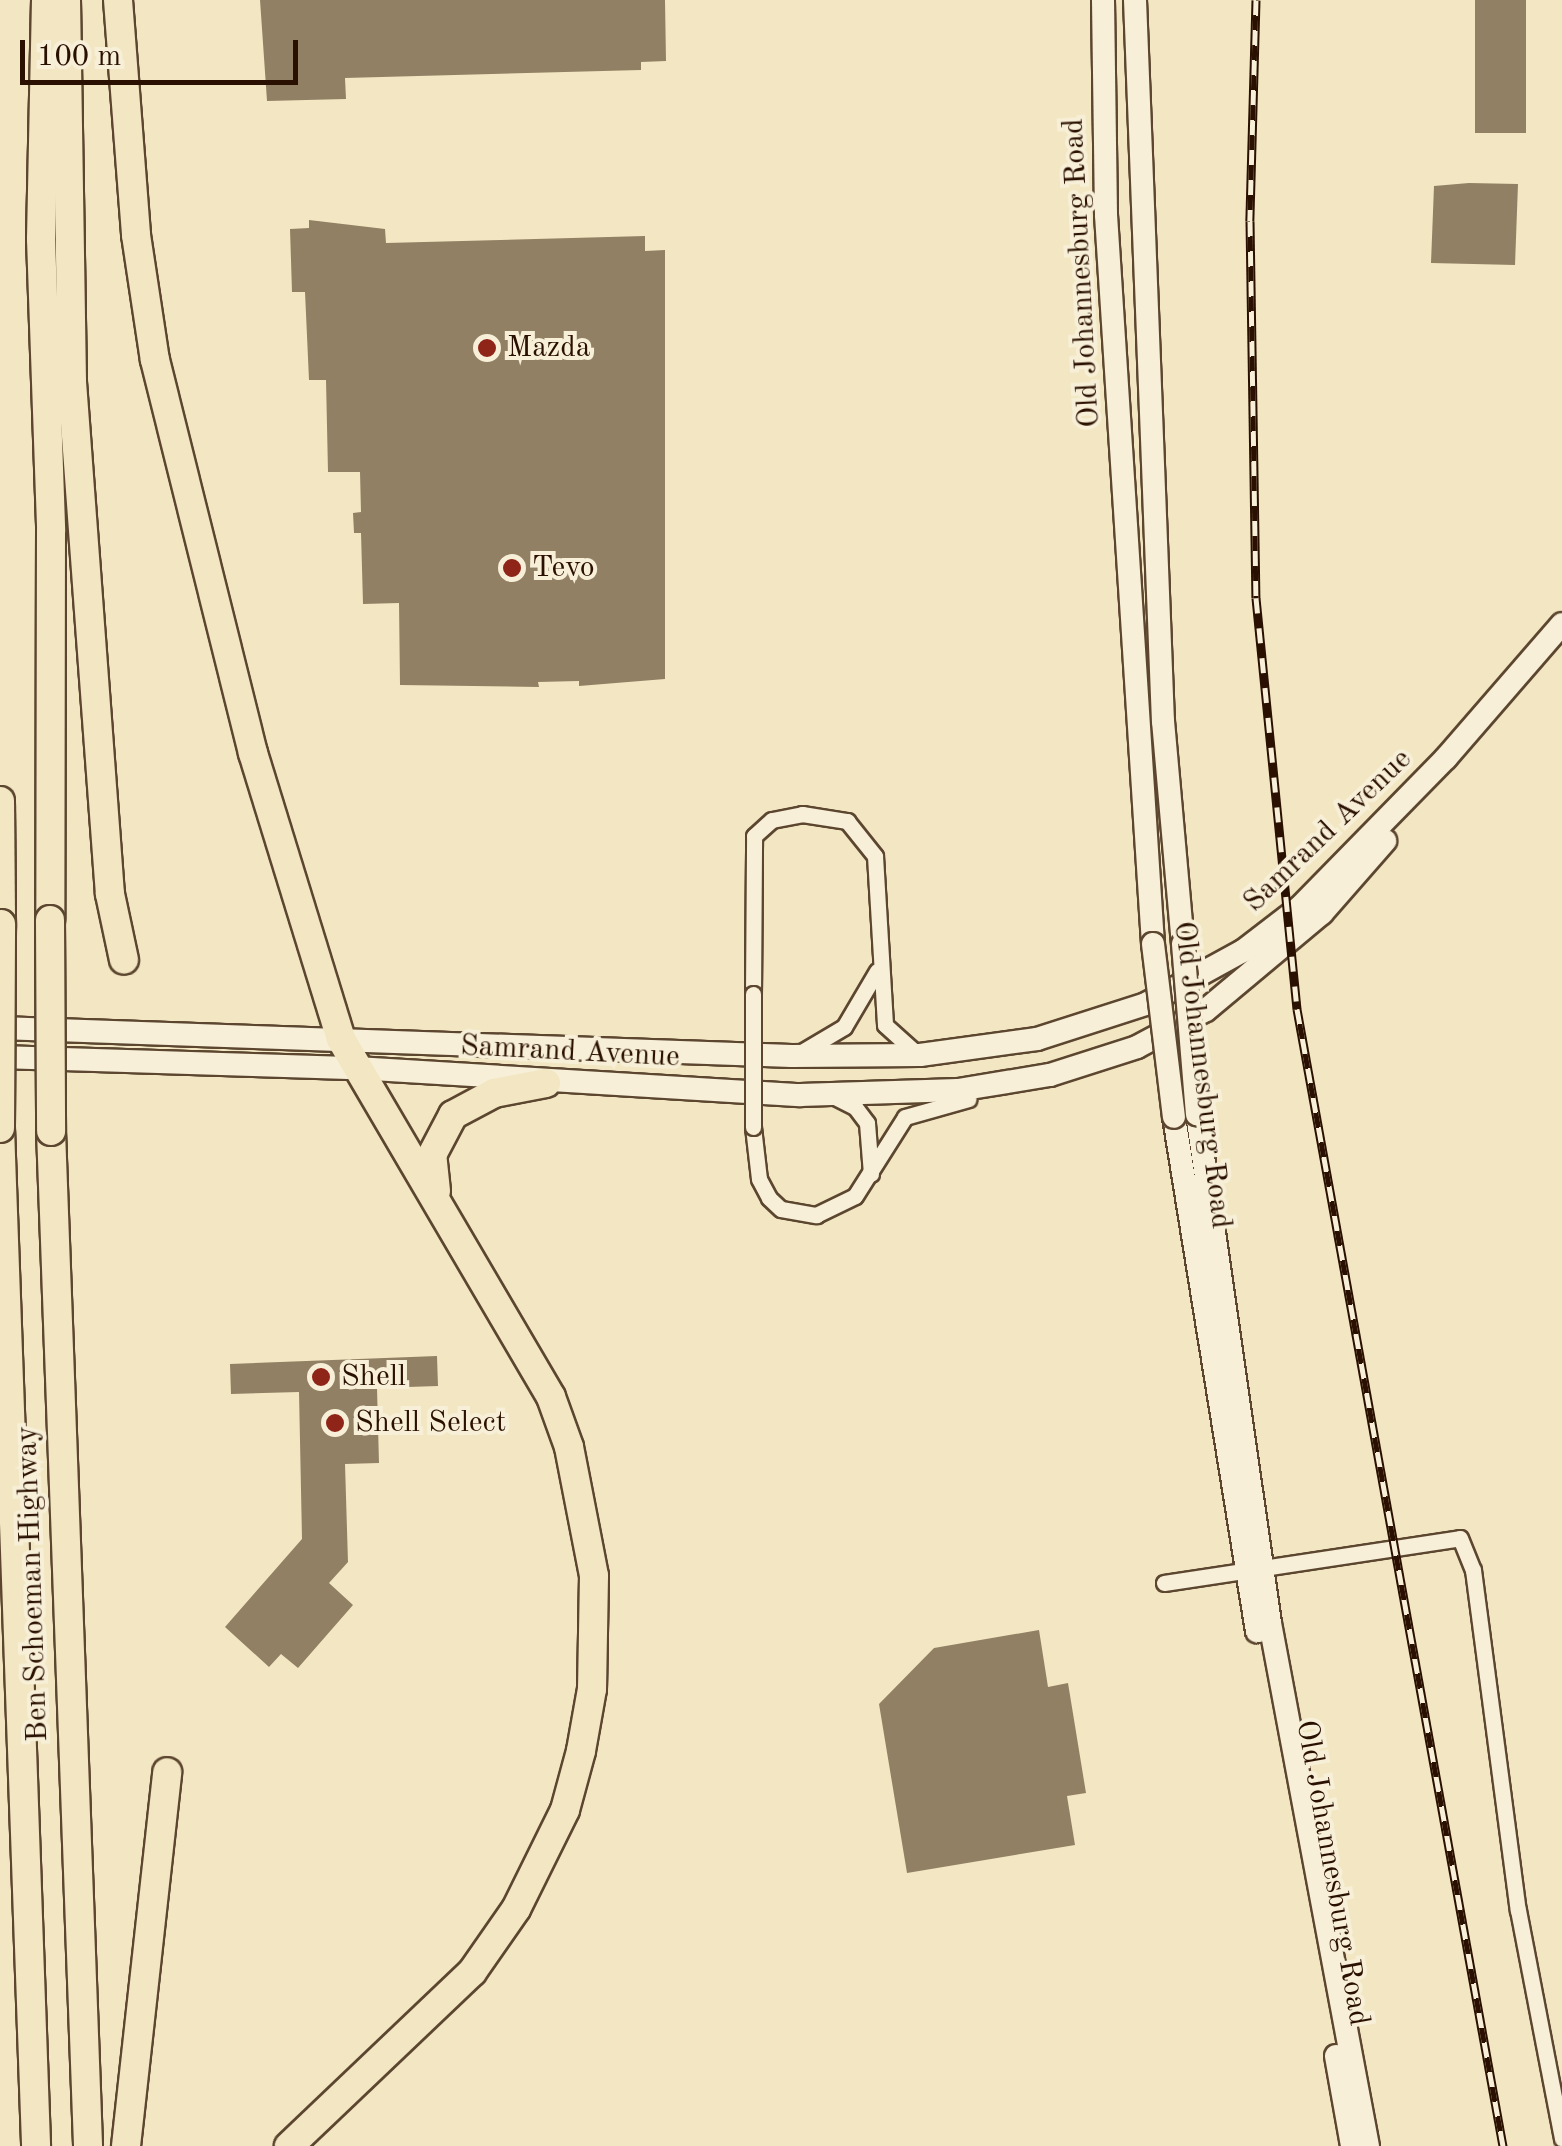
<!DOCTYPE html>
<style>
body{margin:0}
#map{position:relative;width:1562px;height:2146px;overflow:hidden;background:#f2e7c2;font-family:"Old Standard TT",serif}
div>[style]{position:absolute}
.building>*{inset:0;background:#928065;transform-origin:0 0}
.roads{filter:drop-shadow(2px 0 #5c4630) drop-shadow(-2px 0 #5c4630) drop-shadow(0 2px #5c4630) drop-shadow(0 -2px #5c4630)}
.minor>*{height:15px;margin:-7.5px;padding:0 7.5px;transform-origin:7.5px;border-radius:7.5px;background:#f7efd7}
.secondary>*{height:22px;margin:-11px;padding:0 11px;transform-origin:11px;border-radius:11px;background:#f7efd7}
.motorway>*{height:28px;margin:-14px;padding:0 14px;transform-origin:14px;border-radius:14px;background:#f2e7c2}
.rail>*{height:9px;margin-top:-4.5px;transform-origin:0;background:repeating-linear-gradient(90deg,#f7efd7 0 15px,#2a1000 0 30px);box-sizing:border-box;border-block:2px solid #2a1000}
.bridges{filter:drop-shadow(2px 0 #5c4630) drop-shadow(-2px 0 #5c4630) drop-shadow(0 2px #5c4630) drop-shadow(0 -2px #5c4630)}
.minor-bridge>*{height:15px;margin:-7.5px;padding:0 7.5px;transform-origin:7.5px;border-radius:7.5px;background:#f7efd7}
.secondary-bridge>*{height:22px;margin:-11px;padding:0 11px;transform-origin:11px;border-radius:11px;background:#f7efd7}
.motorway-bridge>*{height:28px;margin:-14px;padding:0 14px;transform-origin:14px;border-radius:14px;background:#f2e7c2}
.dots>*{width:28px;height:28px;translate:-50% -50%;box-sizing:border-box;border:5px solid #f7efd7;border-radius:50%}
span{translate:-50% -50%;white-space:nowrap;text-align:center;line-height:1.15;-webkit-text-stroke:8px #f7efd7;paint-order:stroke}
.street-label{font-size:30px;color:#2a1000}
.poi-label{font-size:30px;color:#2a1000}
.left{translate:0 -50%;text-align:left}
.scale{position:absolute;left:20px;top:40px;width:278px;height:45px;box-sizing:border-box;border:5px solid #2a1000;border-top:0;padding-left:12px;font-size:30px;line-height:35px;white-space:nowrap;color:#2a1000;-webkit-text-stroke:8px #f7efd7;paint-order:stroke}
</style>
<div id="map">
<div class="building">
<div style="clip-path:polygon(260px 0,665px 0,666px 61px,641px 62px,641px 70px,345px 78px,346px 99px,267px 101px)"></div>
<div style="left:1475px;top:0;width:51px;height:133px"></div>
<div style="clip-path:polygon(1469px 183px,1518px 184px,1515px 265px,1431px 263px,1434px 186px)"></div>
<div style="clip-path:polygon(309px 220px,385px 229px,386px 243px,645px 236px,645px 251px,665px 250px,665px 679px,579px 686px,579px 681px,538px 682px,539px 687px,400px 685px,399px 603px,363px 604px,361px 533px,354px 533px,353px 513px,361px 512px,360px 472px,328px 472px,326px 380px,309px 380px,305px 292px,292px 292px,290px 229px,309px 228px)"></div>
<div style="clip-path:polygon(437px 1356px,438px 1386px,377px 1388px,379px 1463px,345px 1464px,348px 1562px,329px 1583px,353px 1605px,298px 1668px,281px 1654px,269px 1667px,225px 1627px,302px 1539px,299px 1392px,231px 1394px,230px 1364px)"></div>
<div style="clip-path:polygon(1039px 1630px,1048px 1687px,1068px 1683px,1086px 1793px,1067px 1796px,1075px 1845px,907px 1873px,879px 1704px,934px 1648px)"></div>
</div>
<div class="roads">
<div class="minor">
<div style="left:753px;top:994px;width:158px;rotate:-89.6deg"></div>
<div style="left:754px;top:836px;width:24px;rotate:-42deg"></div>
<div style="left:772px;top:820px;width:31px;rotate:-11deg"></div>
<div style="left:802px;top:814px;width:46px;rotate:8.8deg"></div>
<div style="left:847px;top:821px;width:45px;rotate:51.3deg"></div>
<div style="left:875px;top:856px;width:169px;rotate:86.6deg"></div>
<div style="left:885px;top:1025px;width:42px;rotate:42.1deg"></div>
<div style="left:800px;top:1053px;width:51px;rotate:-30.6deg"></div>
<div style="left:844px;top:1027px;width:65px;rotate:-59.5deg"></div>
<div style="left:833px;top:1096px;width:25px;rotate:27deg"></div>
<div style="left:855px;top:1107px;width:20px;rotate:53deg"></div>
<div style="left:867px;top:1123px;width:51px;rotate:85.5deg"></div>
<div style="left:753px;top:1127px;width:52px;rotate:83.4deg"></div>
<div style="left:759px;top:1179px;width:21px;rotate:62deg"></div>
<div style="left:769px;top:1198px;width:16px;rotate:43deg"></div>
<div style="left:781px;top:1209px;width:36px;rotate:10deg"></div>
<div style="left:816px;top:1215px;width:43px;rotate:-26deg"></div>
<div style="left:855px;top:1196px;width:93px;rotate:-57.7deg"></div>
<div style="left:905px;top:1117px;width:66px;rotate:-15.7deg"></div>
<div style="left:1164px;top:1583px;width:299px;rotate:-8.6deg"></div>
<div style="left:1460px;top:1538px;width:35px;rotate:68deg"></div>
<div style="left:1473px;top:1570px;width:343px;rotate:82.5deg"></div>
<div style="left:1518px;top:1910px;width:233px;rotate:79.1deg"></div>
</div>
<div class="secondary">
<div style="left:1103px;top:0;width:215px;rotate:89.2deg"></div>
<div style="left:1106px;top:215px;width:731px;rotate:86.31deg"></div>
<div style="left:1135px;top:0;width:722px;rotate:87.78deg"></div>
<div style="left:1163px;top:721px;width:224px;rotate:84.9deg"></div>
<div style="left:0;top:1028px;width:792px;rotate:2.02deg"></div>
<div style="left:792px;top:1056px;width:128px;rotate:-0.4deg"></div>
<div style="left:920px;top:1055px;width:118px;rotate:-7.8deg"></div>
<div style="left:1037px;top:1039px;width:114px;rotate:-17.8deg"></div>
<div style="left:1146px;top:1004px;width:111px;rotate:-28.7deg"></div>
<div style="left:1243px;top:951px;width:71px;rotate:-37.5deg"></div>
<div style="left:1299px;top:908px;width:210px;rotate:-45.6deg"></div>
<div style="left:1446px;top:758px;width:177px;rotate:-49.1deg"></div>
<div style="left:0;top:1057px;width:356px;rotate:1.8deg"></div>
<div style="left:356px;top:1068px;width:445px;rotate:3.5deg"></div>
<div style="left:800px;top:1095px;width:158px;rotate:-1.8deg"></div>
<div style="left:958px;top:1090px;width:93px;rotate:-9.3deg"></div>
<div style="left:1050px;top:1075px;width:91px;rotate:-17.8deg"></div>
<div style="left:1137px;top:1047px;width:78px;rotate:-28.2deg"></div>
<div style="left:1206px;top:1010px;width:151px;rotate:-39.9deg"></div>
<div style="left:1322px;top:913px;width:96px;rotate:-48.8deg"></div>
<div style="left:1197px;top:1114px;width:514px;rotate:81.84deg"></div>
<div style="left:1270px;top:1623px;width:532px;rotate:79.39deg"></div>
<div style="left:1174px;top:1117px;width:521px;rotate:80.83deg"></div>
<div style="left:1336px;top:2056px;width:91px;rotate:79.9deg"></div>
</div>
<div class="motorway">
<div style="left:46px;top:0;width:239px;rotate:91.2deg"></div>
<div style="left:41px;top:239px;width:292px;rotate:88deg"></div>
<div style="left:51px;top:531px;width:389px;rotate:90.1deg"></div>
<div style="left:66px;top:0;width:382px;rotate:89.1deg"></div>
<div style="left:72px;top:382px;width:513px;rotate:85.76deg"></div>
<div style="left:110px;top:894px;width:67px;rotate:78deg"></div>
<div style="left:118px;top:0;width:236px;rotate:85.6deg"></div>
<div style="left:136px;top:235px;width:126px;rotate:81.4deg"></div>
<div style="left:155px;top:360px;width:405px;rotate:76deg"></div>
<div style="left:253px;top:753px;width:299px;rotate:72.9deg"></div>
<div style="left:341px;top:1039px;width:415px;rotate:59.6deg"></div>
<div style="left:551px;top:1397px;width:53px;rotate:70.2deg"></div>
<div style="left:569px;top:1447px;width:131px;rotate:79deg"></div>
<div style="left:594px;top:1576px;width:113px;rotate:91deg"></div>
<div style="left:592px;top:1689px;width:63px;rotate:100.1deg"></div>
<div style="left:581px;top:1751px;width:61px;rotate:105.2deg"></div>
<div style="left:565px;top:1810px;width:110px;rotate:116.3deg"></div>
<div style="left:516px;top:1909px;width:77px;rotate:124.9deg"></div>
<div style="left:472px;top:1972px;width:253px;rotate:136.4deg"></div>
<div style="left:0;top:801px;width:123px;rotate:89.5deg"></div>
<div style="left:0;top:1128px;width:1019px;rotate:87.97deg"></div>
<div style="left:51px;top:1131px;width:1016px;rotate:87.91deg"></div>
<div style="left:436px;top:1191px;width:36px;rotate:-96deg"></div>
<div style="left:432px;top:1155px;width:45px;rotate:-62.3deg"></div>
<div style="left:453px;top:1115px;width:47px;rotate:-28.2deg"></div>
<div style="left:494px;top:1093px;width:53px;rotate:-10.9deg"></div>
<div style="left:126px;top:2146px;width:376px;rotate:-83.7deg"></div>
</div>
</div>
<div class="rail">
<div style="left:1256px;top:0;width:221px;rotate:91.6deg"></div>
<div style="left:1250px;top:221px;width:377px;rotate:89.1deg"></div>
<div style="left:1256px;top:598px;width:413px;rotate:84.3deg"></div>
<div style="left:1297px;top:1009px;width:1156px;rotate:79.73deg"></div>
</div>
<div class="bridges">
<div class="minor-bridge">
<div style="left:753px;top:994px;width:133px;rotate:90deg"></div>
</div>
<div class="secondary-bridge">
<div style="left:1153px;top:944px;width:174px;rotate:83.1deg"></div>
<div style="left:1183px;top:944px;width:171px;rotate:85.3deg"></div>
</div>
<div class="motorway-bridge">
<div style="left:50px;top:920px;width:211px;rotate:89.7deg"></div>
<div style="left:0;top:1128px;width:204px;rotate:-89.7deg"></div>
</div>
</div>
<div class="dots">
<div style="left:487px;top:348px;background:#8f2418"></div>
<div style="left:512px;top:568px;background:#8f2418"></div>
<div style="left:321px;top:1377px;background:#8f2418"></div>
<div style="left:335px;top:1423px;background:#8f2418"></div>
</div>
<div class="street-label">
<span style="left:1082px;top:273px;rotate:-93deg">Old Johannesburg Road</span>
<span style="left:1328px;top:831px;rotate:-44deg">Samrand Avenue</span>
<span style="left:570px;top:1052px;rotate:3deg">Samrand Avenue</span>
<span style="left:1202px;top:1075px;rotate:83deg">Old Johannesburg Road</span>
<span style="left:33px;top:1584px;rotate:-92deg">Ben Schoeman Highway</span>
<span style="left:1332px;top:1873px;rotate:80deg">Old Johannesburg Road</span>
</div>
<div class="poi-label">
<span class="left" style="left:507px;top:348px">Mazda</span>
<span class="left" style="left:532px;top:568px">Tevo</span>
<span class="left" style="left:341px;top:1377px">Shell</span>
<span class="left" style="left:355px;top:1423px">Shell Select</span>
</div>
<div class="scale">100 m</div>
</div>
